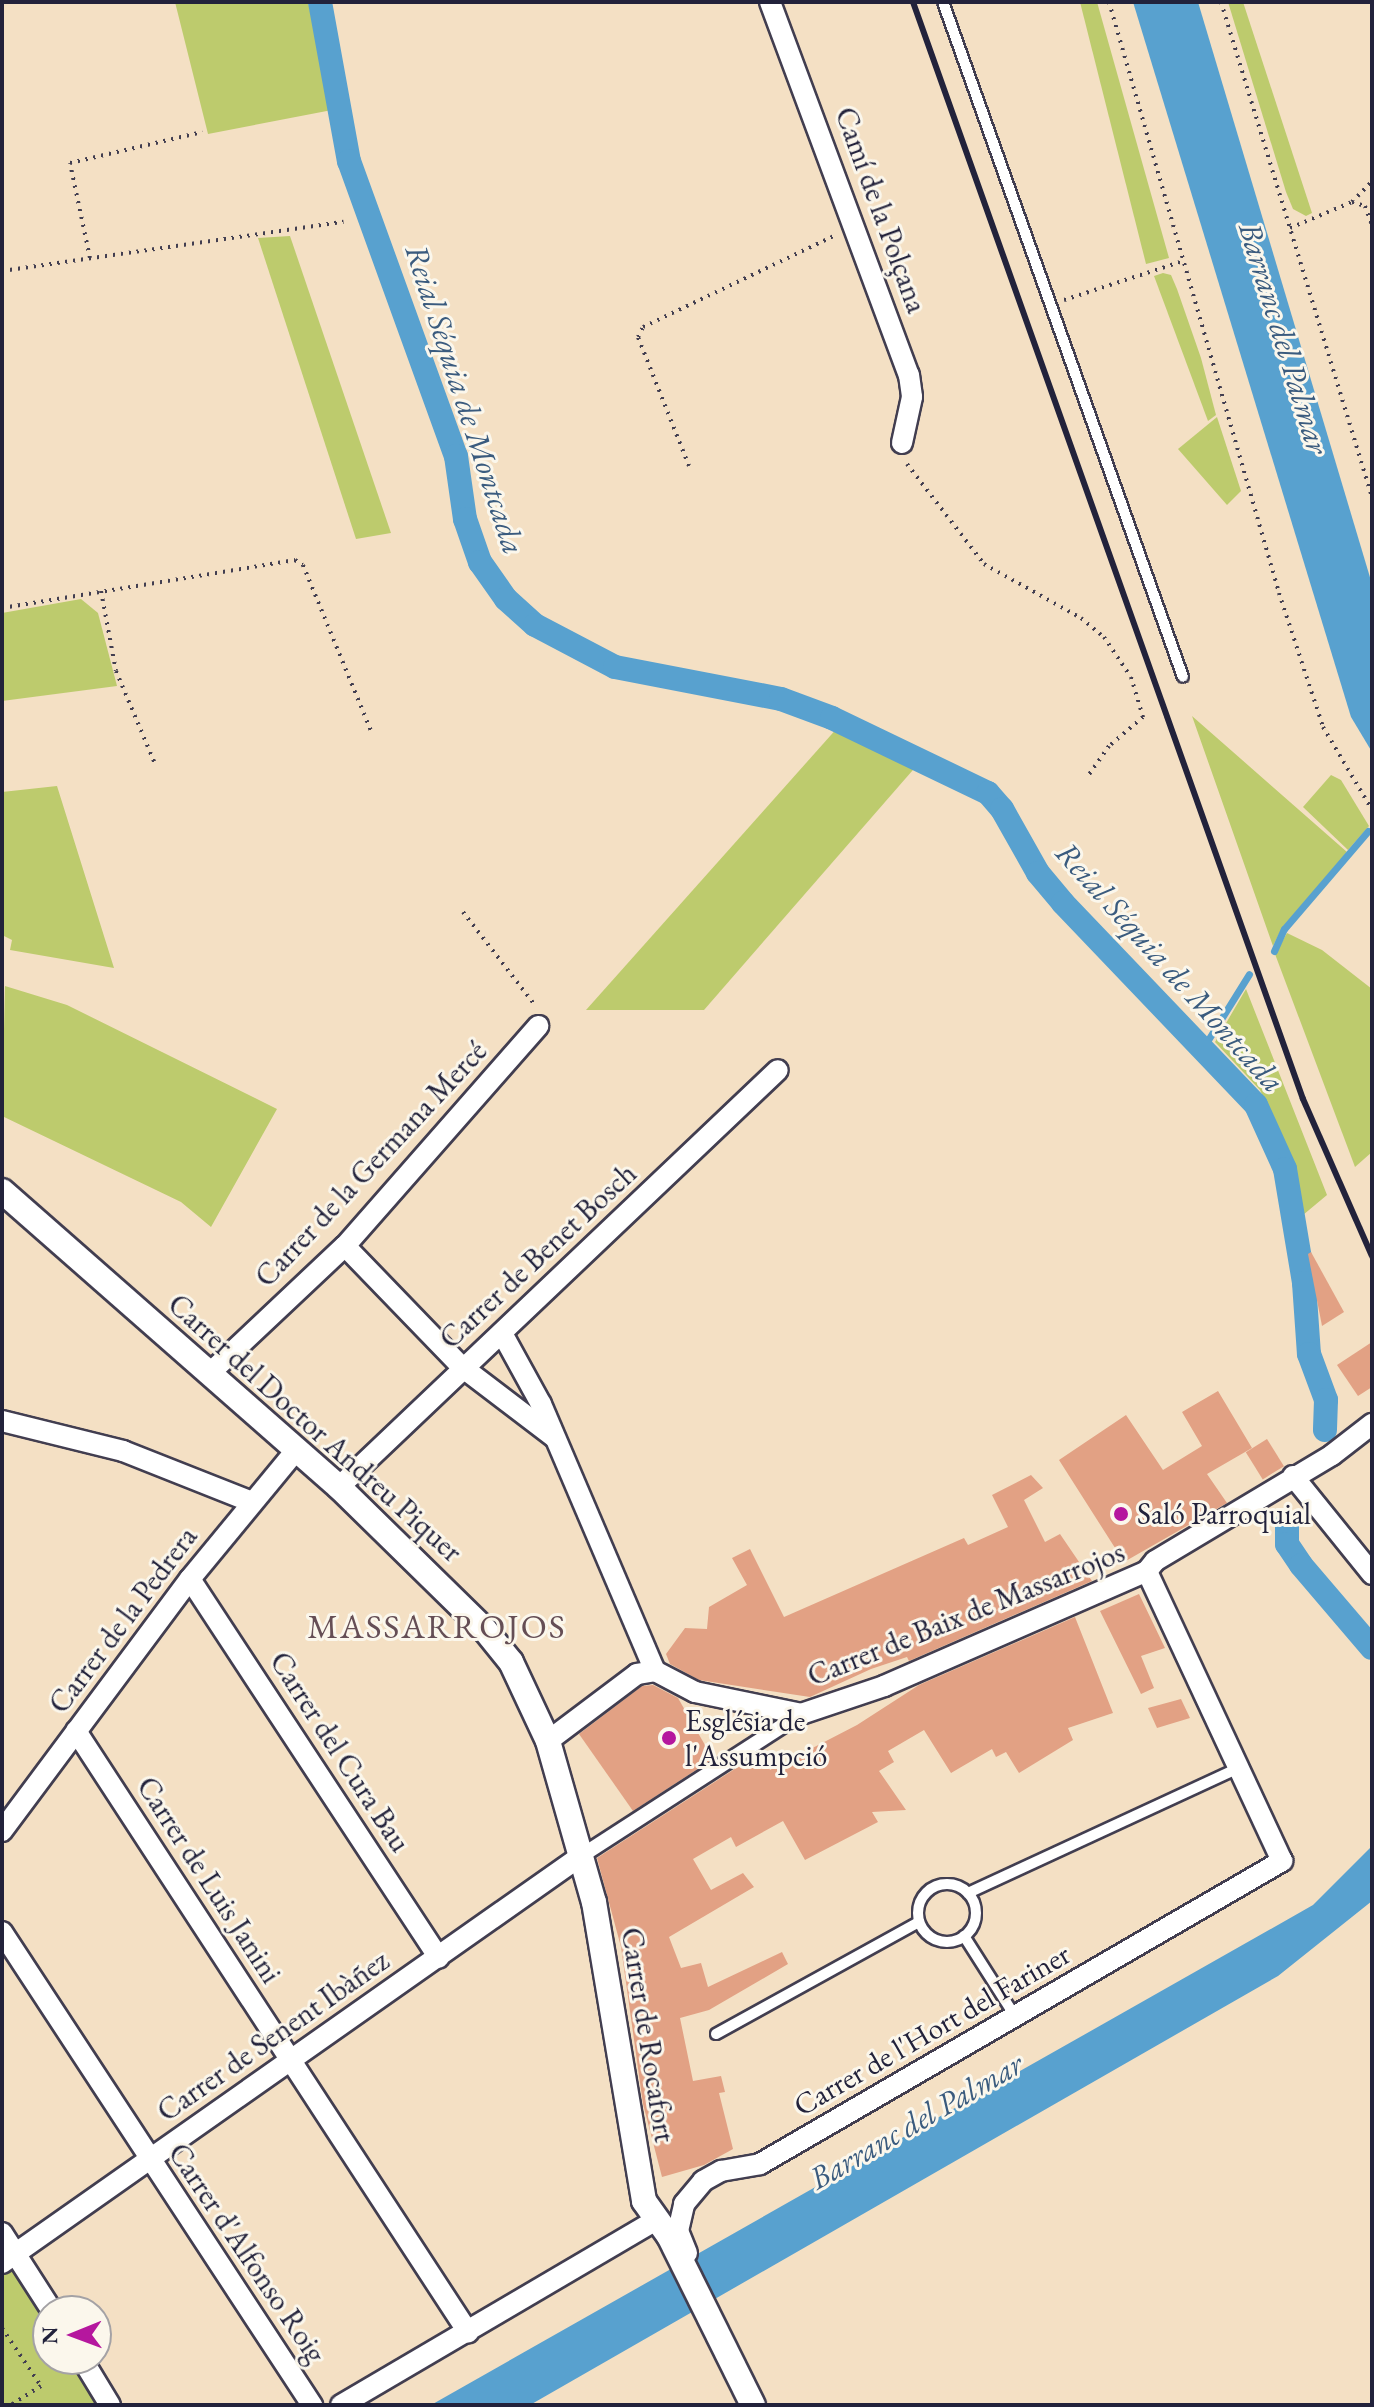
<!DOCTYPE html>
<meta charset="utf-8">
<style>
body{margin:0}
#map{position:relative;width:1374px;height:2407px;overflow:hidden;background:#f4e0c4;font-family:"EB Garamond",serif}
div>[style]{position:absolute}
.green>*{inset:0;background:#bdcb6d}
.water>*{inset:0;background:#58a1cf}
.stream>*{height:7px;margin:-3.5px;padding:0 3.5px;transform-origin:3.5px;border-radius:3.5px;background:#58a1cf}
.canal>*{height:24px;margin:-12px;padding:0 12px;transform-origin:12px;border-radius:12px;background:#58a1cf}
.building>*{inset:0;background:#e2a184;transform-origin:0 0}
.path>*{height:4px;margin-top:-2px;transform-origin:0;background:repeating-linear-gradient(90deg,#423e50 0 2px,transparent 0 8px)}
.roads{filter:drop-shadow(2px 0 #423e50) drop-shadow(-2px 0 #423e50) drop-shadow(0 2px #423e50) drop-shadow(0 -2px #423e50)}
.service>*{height:10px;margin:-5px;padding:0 5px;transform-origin:5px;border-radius:5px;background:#fff}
.service>.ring{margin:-5px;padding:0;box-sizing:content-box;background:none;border:10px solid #fff;border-radius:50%}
.pedestrian>*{height:14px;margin:-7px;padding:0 7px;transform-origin:7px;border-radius:7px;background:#fff}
.minor>*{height:20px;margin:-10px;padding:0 10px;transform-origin:10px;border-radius:10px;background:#fff}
.tertiary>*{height:24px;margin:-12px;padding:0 12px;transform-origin:12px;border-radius:12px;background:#fff}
.rail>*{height:6px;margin:-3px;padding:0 3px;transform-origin:3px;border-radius:3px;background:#22223b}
.dots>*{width:22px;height:22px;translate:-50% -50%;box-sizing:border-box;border:4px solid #fbf7ec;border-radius:50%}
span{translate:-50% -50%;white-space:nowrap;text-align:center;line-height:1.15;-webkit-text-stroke:6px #fbf7ec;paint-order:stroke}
.street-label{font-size:30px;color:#22223b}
.poi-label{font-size:30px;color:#22223b}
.left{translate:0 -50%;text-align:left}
.water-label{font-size:32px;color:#3a5b7e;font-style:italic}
.quarter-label{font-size:34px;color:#654e55;letter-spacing:2px}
.frame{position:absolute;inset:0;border:4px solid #22223b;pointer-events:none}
.north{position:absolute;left:32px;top:2295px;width:80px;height:80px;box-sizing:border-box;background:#fbf7ec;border:2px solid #a4a2a5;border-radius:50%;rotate:269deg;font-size:22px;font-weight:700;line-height:32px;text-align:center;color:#22223b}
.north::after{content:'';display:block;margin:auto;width:28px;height:36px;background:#b5179e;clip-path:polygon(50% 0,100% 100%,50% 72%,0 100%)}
</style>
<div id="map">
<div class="green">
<div style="clip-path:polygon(175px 2px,308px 2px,332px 110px,208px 134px)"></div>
<div style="clip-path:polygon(1080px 2px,1097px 2px,1169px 258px,1146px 264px)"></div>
<div style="clip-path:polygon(1228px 2px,1243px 2px,1312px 213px,1306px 216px,1293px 209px,1286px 192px)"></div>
<div style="clip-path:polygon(290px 236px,391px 533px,356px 539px,258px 238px)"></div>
<div style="clip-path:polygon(1163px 273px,1171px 275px,1177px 289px,1201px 358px,1216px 415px,1208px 421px,1154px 276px)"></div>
<div style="clip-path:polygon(1217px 417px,1241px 491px,1227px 505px,1178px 449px)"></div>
<div style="clip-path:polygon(81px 599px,98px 613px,117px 686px,2px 701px,2px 613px)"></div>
<div style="clip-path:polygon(1192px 716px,1347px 852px,1282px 928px,1273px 946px)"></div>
<div style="clip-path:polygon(839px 726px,919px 763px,704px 1010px,586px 1010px)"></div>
<div style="clip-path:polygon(1331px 775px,1341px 780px,1369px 826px,1348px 850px,1303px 807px)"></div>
<div style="clip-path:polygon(57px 786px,114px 968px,10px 950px,12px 940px,2px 935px,2px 792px)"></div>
<div style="clip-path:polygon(1287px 933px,1322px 950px,1372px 989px,1372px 1152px,1355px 1167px,1275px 954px)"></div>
<div style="clip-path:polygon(5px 986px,67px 1005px,277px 1109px,211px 1227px,181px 1202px,2px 1116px)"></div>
<div style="clip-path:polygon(1246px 989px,1327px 1195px,1303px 1215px,1290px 1159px,1260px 1090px,1215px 1042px)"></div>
<div style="clip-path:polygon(16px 2256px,48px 2311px,48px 2359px,81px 2359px,110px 2405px,2px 2405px,2px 2265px)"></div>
</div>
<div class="water">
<div style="clip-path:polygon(1133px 2px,1198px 2px,1372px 584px,1372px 752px,1351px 717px)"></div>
<div style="clip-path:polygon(1372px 1846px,1372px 1901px,1278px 1976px,530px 2405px,431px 2405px,1313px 1905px)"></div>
</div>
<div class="stream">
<div style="left:1274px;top:951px;width:24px;rotate:-66deg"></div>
<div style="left:1284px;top:929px;width:129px;rotate:-49.4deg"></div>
<div style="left:1203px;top:1048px;width:87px;rotate:-58.1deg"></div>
</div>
<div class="canal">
<div style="left:320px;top:2px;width:162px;rotate:79.7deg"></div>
<div style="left:349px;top:161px;width:314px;rotate:70.1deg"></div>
<div style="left:456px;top:456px;width:64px;rotate:81.9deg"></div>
<div style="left:465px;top:519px;width:46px;rotate:70.8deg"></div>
<div style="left:480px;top:562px;width:45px;rotate:54.9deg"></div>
<div style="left:506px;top:599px;width:39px;rotate:42deg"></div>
<div style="left:535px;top:625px;width:90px;rotate:27.7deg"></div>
<div style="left:615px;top:667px;width:169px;rotate:10.9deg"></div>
<div style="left:781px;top:699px;width:54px;rotate:20.4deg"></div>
<div style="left:832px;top:718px;width:173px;rotate:25.7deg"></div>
<div style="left:988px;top:793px;width:21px;rotate:49deg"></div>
<div style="left:1002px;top:809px;width:73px;rotate:60.6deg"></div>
<div style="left:1038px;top:873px;width:39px;rotate:50deg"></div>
<div style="left:1063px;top:903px;width:279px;rotate:46.3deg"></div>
<div style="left:1256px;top:1105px;width:70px;rotate:65.6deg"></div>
<div style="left:1285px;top:1169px;width:116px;rotate:80.5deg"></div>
<div style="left:1304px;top:1283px;width:71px;rotate:86deg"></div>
<div style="left:1309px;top:1354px;width:49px;rotate:69.7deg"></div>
<div style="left:1326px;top:1400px;width:30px;rotate:92deg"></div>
<div style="left:1287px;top:1523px;width:21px;rotate:90deg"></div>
<div style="left:1287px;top:1544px;width:25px;rotate:56deg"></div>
<div style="left:1301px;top:1565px;width:109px;rotate:49.5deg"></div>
</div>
<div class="building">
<div style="clip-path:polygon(1311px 1252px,1344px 1312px,1322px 1326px,1308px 1254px)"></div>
<div style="clip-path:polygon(1372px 1342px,1372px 1387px,1358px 1396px,1337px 1365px)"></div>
<div style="clip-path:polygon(1218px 1391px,1252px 1448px,1207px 1474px,1227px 1503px,1124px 1562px,1059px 1460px,1126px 1415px,1163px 1470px,1202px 1446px,1182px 1412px)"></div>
<div style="left:1267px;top:1439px;width:32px;height:25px;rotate:58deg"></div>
<div style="clip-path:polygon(1031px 1475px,1043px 1488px,1024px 1500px,1045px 1542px,1060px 1534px,1092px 1581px,909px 1661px,907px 1657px,871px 1669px,810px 1697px,699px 1680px,670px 1664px,666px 1654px,685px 1628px,707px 1629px,709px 1607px,747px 1585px,732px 1558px,750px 1549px,784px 1617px,964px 1538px,968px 1545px,1008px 1527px,992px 1495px)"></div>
<div style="clip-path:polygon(1139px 1594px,1165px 1648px,1141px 1656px,1154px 1688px,1141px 1694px,1100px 1611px)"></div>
<div style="clip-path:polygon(1075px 1617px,1113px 1713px,1068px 1728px,1073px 1740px,1019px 1773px,1006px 1752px,996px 1757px,992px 1749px,951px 1773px,924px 1730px,888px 1751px,894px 1762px,879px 1771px,906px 1810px,872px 1812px,878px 1822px,805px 1860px,783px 1821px,736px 1847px,731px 1837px,693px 1859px,711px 1890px,743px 1873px,754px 1887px,669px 1937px,681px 1968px,701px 1963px,708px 1987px,782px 1952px,788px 1964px,709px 2010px,680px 2018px,693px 2081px,721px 2076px,725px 2092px,719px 2093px,733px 2149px,704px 2165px,662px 2177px,643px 2104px,621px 1947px,597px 1858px,761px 1752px,770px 1770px,857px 1725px,919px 1685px)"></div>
<div style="clip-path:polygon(653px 1685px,678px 1698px,713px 1759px,633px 1811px,579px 1734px,642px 1686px)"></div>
<div style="clip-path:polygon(1181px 1699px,1190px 1718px,1157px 1728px,1148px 1708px)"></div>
</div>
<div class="path">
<div style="left:1109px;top:2px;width:615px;rotate:73.95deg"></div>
<div style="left:1279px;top:593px;width:141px;rotate:71.8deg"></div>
<div style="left:1323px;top:727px;width:96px;rotate:59.4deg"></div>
<div style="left:1221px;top:2px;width:518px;rotate:73.04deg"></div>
<div style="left:1352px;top:202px;width:14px;rotate:17deg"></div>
<div style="left:1365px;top:206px;width:20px;rotate:70deg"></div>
<div style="left:1290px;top:228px;width:67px;rotate:-22.8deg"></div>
<div style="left:1352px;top:202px;width:29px;rotate:-46deg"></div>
<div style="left:90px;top:258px;width:97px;rotate:-101.9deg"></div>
<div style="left:70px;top:163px;width:136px;rotate:-13.2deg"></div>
<div style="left:2px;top:271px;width:345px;rotate:-8.2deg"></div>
<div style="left:1064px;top:300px;width:125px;rotate:-18.1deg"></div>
<div style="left:907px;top:464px;width:126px;rotate:52.4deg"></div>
<div style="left:984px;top:564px;width:111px;rotate:29.1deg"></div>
<div style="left:1081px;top:618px;width:30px;rotate:40deg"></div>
<div style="left:1104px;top:637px;width:48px;rotate:56deg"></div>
<div style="left:1131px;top:677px;width:42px;rotate:73.3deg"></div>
<div style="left:1143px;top:717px;width:45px;rotate:139.5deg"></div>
<div style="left:1109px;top:746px;width:35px;rotate:125deg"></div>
<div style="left:689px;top:466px;width:139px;rotate:-111.6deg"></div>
<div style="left:638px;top:337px;width:11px;rotate:-63deg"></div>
<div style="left:643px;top:327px;width:212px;rotate:-25.5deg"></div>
<div style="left:101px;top:591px;width:81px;rotate:79.4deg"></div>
<div style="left:116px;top:671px;width:103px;rotate:67.2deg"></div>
<div style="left:2px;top:608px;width:297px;rotate:-9.3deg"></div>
<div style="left:295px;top:560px;width:9px;rotate:32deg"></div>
<div style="left:303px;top:565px;width:182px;rotate:67.7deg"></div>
<div style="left:463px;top:912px;width:118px;rotate:52.3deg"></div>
<div style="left:2px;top:2328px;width:70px;rotate:56.1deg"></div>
<div style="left:41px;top:2386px;width:36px;rotate:148deg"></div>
</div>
<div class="roads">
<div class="service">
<div style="left:943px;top:2px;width:716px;rotate:70.43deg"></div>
<div class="ring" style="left:918px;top:1884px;width:48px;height:48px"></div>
<div style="left:968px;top:1893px;width:298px;rotate:-24.8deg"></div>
<div style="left:964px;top:1936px;width:95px;rotate:57.5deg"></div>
<div style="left:716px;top:2034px;width:232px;rotate:-28.9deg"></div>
</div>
<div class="pedestrian">
<div style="left:578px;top:1858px;width:265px;rotate:-32.9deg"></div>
</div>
<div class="minor">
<div style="left:770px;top:2px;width:398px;rotate:69.6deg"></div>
<div style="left:909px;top:375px;width:22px;rotate:82deg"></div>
<div style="left:912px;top:397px;width:47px;rotate:102.3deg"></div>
<div style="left:345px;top:1246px;width:168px;rotate:46deg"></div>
<div style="left:462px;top:1367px;width:116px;rotate:37.3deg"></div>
<div style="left:503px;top:1335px;width:79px;rotate:61.2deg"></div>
<div style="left:541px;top:1404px;width:290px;rotate:66.9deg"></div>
<div style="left:655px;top:1671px;width:45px;rotate:27.7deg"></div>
<div style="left:695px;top:1692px;width:108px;rotate:11.7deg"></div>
<div style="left:801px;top:1714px;width:88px;rotate:-18.6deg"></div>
<div style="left:884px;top:1686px;width:287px;rotate:-23.6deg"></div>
<div style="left:1147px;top:1571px;width:13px;rotate:-51deg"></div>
<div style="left:1155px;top:1561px;width:206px;rotate:-30.9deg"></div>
<div style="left:1332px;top:1455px;width:51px;rotate:-37.8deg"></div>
<div style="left:210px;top:1373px;width:185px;rotate:-43.3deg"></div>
<div style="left:345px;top:1246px;width:293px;rotate:-48.7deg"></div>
<div style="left:2px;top:1421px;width:125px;rotate:13.9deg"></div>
<div style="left:123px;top:1451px;width:139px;rotate:21.6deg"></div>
<div style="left:1293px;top:1476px;width:126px;rotate:51.1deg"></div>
<div style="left:339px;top:1487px;width:605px;rotate:-43.53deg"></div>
<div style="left:190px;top:1579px;width:453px;rotate:56.7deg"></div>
<div style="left:76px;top:1731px;width:718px;rotate:56.89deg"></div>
<div style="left:548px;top:1741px;width:111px;rotate:-37deg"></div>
<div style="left:637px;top:1674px;width:18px;rotate:-9deg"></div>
<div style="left:2px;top:1831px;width:314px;rotate:-53.3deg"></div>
<div style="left:190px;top:1579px;width:168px;rotate:-50.5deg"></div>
<div style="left:2px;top:1932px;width:566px;rotate:56.76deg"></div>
<div style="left:2px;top:2233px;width:93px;rotate:57.3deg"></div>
<div style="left:687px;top:2253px;width:24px;rotate:-112deg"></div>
<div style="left:678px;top:2231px;width:28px;rotate:-77deg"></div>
<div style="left:684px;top:2204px;width:30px;rotate:-50deg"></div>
<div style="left:703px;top:2181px;width:21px;rotate:-29deg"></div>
<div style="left:721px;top:2171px;width:40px;rotate:-10deg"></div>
<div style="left:760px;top:2164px;width:604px;rotate:-30.13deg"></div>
<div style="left:1282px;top:1861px;width:320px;rotate:-115deg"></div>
<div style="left:2px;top:2263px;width:704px;rotate:-35.11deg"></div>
<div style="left:82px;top:2359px;width:54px;rotate:58.7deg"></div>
<div style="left:341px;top:2405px;width:363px;rotate:-30.4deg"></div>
</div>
<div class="tertiary">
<div style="left:2px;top:1191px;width:449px;rotate:41.3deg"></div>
<div style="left:339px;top:1487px;width:204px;rotate:44.4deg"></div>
<div style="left:485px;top:1630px;width:41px;rotate:50.9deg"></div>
<div style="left:511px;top:1662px;width:87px;rotate:64.9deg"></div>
<div style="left:548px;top:1741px;width:167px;rotate:74.1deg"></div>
<div style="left:594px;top:1902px;width:303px;rotate:80.5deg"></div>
<div style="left:644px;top:2201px;width:43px;rotate:54.5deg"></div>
<div style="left:669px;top:2236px;width:189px;rotate:63.6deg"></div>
</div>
</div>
<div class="rail">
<div style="left:913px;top:2px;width:1164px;rotate:70.43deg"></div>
<div style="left:1303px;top:1099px;width:171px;rotate:66.3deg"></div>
</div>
<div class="dots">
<div style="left:1121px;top:1514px;background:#b5179e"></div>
<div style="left:669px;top:1738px;background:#b5179e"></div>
</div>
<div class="street-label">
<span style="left:881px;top:210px;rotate:70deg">Camí de la Polçana</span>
<span style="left:371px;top:1164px;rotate:-47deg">Carrer de la Germana Mercé</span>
<span style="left:538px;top:1256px;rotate:-43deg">Carrer de Benet Bosch</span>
<span style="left:315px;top:1428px;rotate:42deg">Carrer del Doctor Andreu Piquer</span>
<span style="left:966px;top:1614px;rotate:-22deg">Carrer de Baix de Massarrojos</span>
<span style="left:123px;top:1620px;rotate:-53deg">Carrer de la Pedrera</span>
<span style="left:340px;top:1752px;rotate:57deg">Carrer del Cura Bau</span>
<span style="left:209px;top:1880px;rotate:57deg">Carrer de Luis Janini</span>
<span style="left:932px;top:2030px;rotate:-30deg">Carrer de l'Hort del Fariner</span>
<span style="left:648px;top:2035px;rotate:81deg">Carrer de Rocafort</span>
<span style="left:273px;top:2036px;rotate:-35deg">Carrer de Senent Ibàñez</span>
<span style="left:247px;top:2253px;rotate:56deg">Carrer d'Alfonso Roig</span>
</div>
<div class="poi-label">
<span class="left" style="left:1137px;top:1514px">Saló Parroquial</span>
<span class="left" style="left:685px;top:1738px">Església de<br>l'Assumpció</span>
</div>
<div class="water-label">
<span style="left:1284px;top:338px;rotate:73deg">Barranc del Palmar</span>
<span style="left:465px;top:399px;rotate:72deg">Reial Séquia de Montcada</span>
<span style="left:1170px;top:967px;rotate:48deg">Reial Séquia de Montcada</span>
<span style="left:916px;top:2121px;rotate:-30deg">Barranc del Palmar</span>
</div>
<div class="quarter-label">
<span style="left:437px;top:1627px">MASSARROJOS</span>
</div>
<div class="frame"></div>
<div class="north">N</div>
</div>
